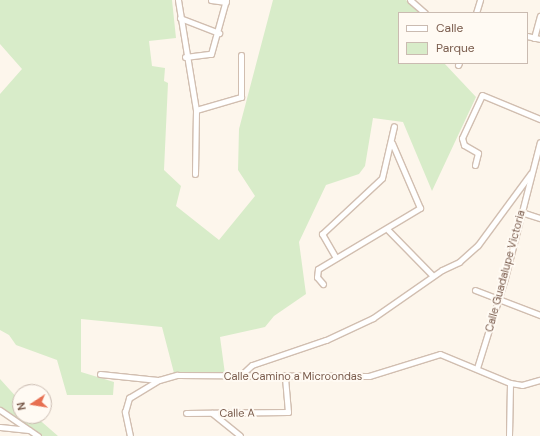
<!DOCTYPE html>
<style>
body{margin:0}
#map{position:relative;width:540px;height:436px;overflow:hidden;background:#fdf6ec;font-family:"DM Sans",sans-serif}
div>[style]{position:absolute}
.green>*{inset:0;background:#d8ecc9}
.roads{filter:drop-shadow(1px 0 #d1beb0) drop-shadow(-1px 0 #d1beb0) drop-shadow(0 1px #d1beb0) drop-shadow(0 -1px #d1beb0)}
.street>*{height:5px;margin:-2.5px;padding:0 2.5px;transform-origin:2.5px;border-radius:2.5px;background:#fff}
span{translate:-50% -50%;white-space:nowrap;text-align:center;line-height:1.15;-webkit-text-stroke:4px #fffaf3;paint-order:stroke}
.street-label{font-size:11px;color:#7a5c4d}
.legend{position:absolute;left:398px;top:12px;width:130px;height:52px;box-sizing:border-box;background:#fffaf3;border:1px solid #cabbb1;margin:0;padding:5px 7px;list-style:none;font-size:12px;color:#7a5c4d}
.legend li{display:flex;align-items:center;gap:8px;height:20px}
.legend b{width:20px;border:1px solid #cabbb1}
.north{position:absolute;left:12px;top:384px;width:40px;height:40px;box-sizing:border-box;background:#fffaf3;border:1px solid #cabbb1;border-radius:50%;rotate:258deg;font-size:11px;font-weight:700;line-height:16px;text-align:center;color:#7a5c4d}
.north::after{content:'';display:block;margin:auto;width:14px;height:18px;background:#e76f51;clip-path:polygon(50% 0,100% 100%,50% 72%,0 100%)}
</style>
<div id="map">
<div class="green">
<div style="clip-path:polygon(0 0,172px 0,176px 38px,149px 41px,152px 66px,165px 68px,164px 81px,168px 83px,164px 170px,181px 186px,176px 206px,219px 240px,255px 196px,238px 170px,239px 129px,273px 0,406px 0,419px 13px,399px 13px,399px 63px,444px 63px,476px 97px,432px 191px,403px 122px,373px 118px,365px 166px,359px 174px,326px 185px,299px 242px,306px 294px,274px 316px,265px 327px,220px 337px,225px 374px,174px 373px,162px 327px,81px 319px,81px 372px,114px 382px,113px 395px,67px 395px,57px 360px,16px 345px,9px 335px,0 330px,0 94px,22px 69px,0 44px)"></div>
<div style="clip-path:polygon(0 379px,20px 401px,20px 416px,35px 416px,58px 436px,34px 436px,0 413px)"></div>
</div>
<div class="roads">
<div class="street">
<div style="left:178px;top:0;width:111px;rotate:80.7deg"></div>
<div style="left:196px;top:110px;width:64px;rotate:90.9deg"></div>
<div style="left:211px;top:0;width:15px;rotate:8deg"></div>
<div style="left:410px;top:0;width:20px;rotate:41deg"></div>
<div style="left:476px;top:13px;width:14px;rotate:-73deg"></div>
<div style="left:180px;top:18px;width:42px;rotate:21deg"></div>
<div style="left:527px;top:36px;width:13px;rotate:13deg"></div>
<div style="left:534px;top:38px;width:23px;rotate:-75deg"></div>
<div style="left:185px;top:57px;width:26px;rotate:-7deg"></div>
<div style="left:211px;top:54px;width:56px;rotate:-74.5deg"></div>
<div style="left:458px;top:65px;width:2px;rotate:-63deg"></div>
<div style="left:196px;top:110px;width:47px;rotate:-16.1deg"></div>
<div style="left:241px;top:97px;width:42px;rotate:-90deg"></div>
<div style="left:475px;top:165px;width:12px;rotate:-76deg"></div>
<div style="left:478px;top:153px;width:16px;rotate:-150deg"></div>
<div style="left:464px;top:145px;width:7px;rotate:-106deg"></div>
<div style="left:462px;top:138px;width:47px;rotate:-65.1deg"></div>
<div style="left:482px;top:95px;width:63px;rotate:22.5deg"></div>
<div style="left:521px;top:212px;width:20px;rotate:18deg"></div>
<div style="left:388px;top:230px;width:64px;rotate:45.6deg"></div>
<div style="left:336px;top:258px;width:28px;rotate:-120deg"></div>
<div style="left:322px;top:234px;width:82px;rotate:-43deg"></div>
<div style="left:382px;top:178px;width:53px;rotate:-77deg"></div>
<div style="left:323px;top:284px;width:9px;rotate:-131deg"></div>
<div style="left:317px;top:277px;width:8px;rotate:-83deg"></div>
<div style="left:318px;top:269px;width:119px;rotate:-30.9deg"></div>
<div style="left:420px;top:208px;width:71px;rotate:-113.3deg"></div>
<div style="left:475px;top:290px;width:70px;rotate:21deg"></div>
<div style="left:477px;top:368px;width:94px;rotate:-72.7deg"></div>
<div style="left:505px;top:278px;width:140px;rotate:-75.6deg"></div>
<div style="left:100px;top:374px;width:58px;rotate:5.9deg"></div>
<div style="left:240px;top:376px;width:16px;rotate:-43deg"></div>
<div style="left:252px;top:365px;width:78px;rotate:-18.7deg"></div>
<div style="left:326px;top:340px;width:52px;rotate:-25.1deg"></div>
<div style="left:373px;top:318px;width:84px;rotate:-34.8deg"></div>
<div style="left:442px;top:270px;width:19px;rotate:-25deg"></div>
<div style="left:459px;top:262px;width:25px;rotate:-42deg"></div>
<div style="left:478px;top:245px;width:89px;rotate:-53.6deg"></div>
<div style="left:0;top:410px;width:46px;rotate:34.4deg"></div>
<div style="left:186px;top:413px;width:102px;rotate:-0.6deg"></div>
<div style="left:288px;top:412px;width:35px;rotate:-95deg"></div>
<div style="left:212px;top:413px;width:36px;rotate:39deg"></div>
<div style="left:0;top:427px;width:29px;rotate:6deg"></div>
<div style="left:130px;top:436px;width:25px;rotate:-102deg"></div>
<div style="left:125px;top:412px;width:15px;rotate:-74deg"></div>
<div style="left:129px;top:398px;width:35px;rotate:-31deg"></div>
<div style="left:159px;top:380px;width:19px;rotate:-16deg"></div>
<div style="left:177px;top:375px;width:192px;rotate:0.3deg"></div>
<div style="left:369px;top:376px;width:74px;rotate:-17.2deg"></div>
<div style="left:440px;top:354px;width:76px;rotate:22.5deg"></div>
<div style="left:510px;top:383px;width:12px;rotate:9deg"></div>
<div style="left:522px;top:385px;width:19px;rotate:-16deg"></div>
<div style="left:509px;top:436px;width:53px;rotate:-88.9deg"></div>
</div>
</div>
<div class="street-label">
<span style="left:505px;top:271px;rotate:-75deg">Calle Guadalupe Victoria</span>
<span style="left:293px;top:376px">Calle Camino a Microondas</span>
<span style="left:237px;top:413px;rotate:-1deg">Calle A</span>
</div>
<ul class="legend">
<li><b style="height:5px;background:#fff"></b>Calle</li>
<li><b style="height:11px;background:#d8ecc9"></b>Parque</li>
</ul>
<div class="north">N</div>
</div>
